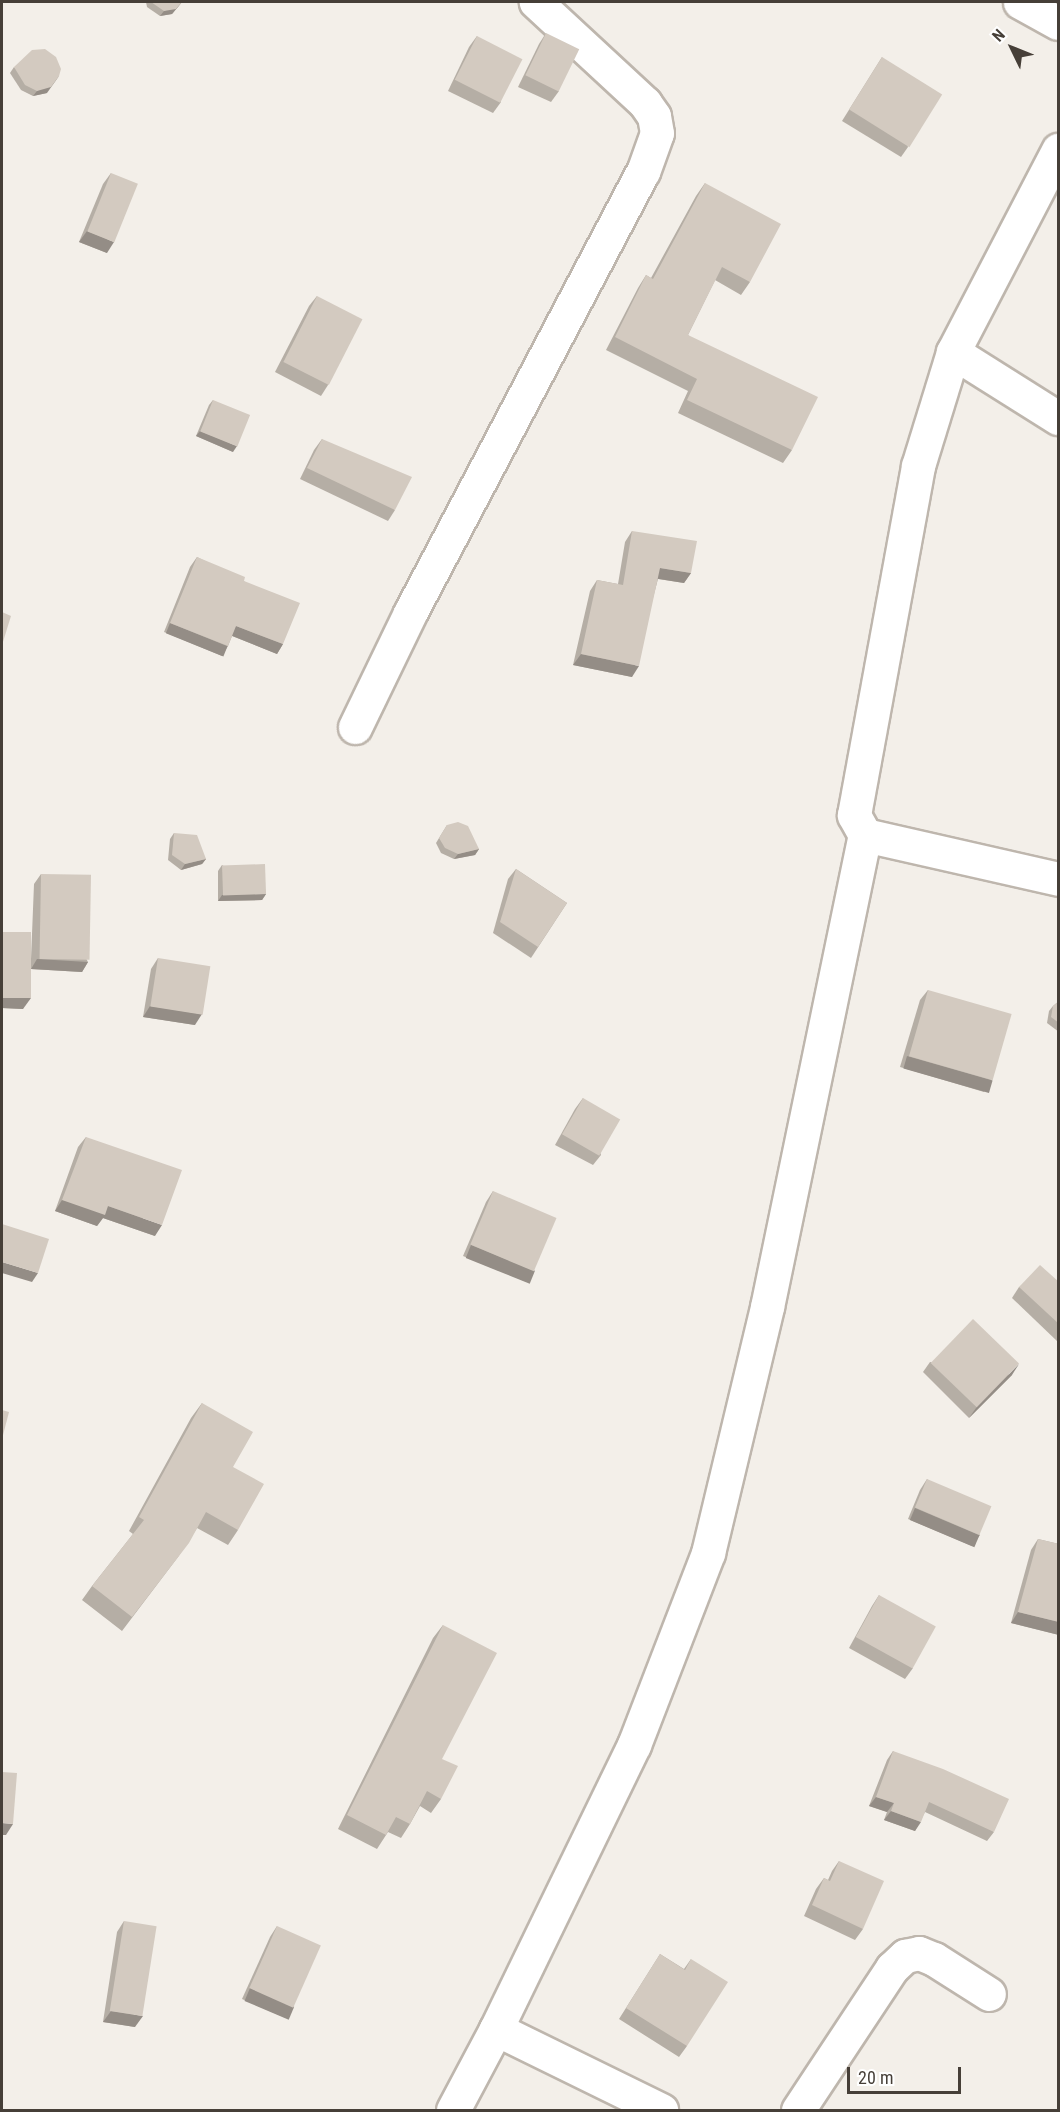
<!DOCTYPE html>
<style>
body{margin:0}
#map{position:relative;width:1060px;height:2112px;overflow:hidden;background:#f3efe9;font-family:"Roboto Condensed",sans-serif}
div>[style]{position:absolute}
.roads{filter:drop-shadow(2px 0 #beb6ad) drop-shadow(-2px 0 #beb6ad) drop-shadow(0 2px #beb6ad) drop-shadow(0 -2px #beb6ad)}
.minor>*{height:33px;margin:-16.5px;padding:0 16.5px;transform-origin:16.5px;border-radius:16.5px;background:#fff}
.wall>*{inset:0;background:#b5aea5}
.shaded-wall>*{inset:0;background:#948d86;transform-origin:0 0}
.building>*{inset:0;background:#d3cac0;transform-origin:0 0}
span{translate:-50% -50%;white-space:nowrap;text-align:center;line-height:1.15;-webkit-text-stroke:4.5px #fff;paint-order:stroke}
.frame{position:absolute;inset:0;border:3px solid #463f38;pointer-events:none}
.north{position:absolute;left:982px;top:18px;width:60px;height:60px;-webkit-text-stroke:4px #fff;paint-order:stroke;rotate:313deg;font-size:16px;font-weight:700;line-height:24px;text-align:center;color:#463f38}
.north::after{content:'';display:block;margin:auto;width:21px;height:27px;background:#463f38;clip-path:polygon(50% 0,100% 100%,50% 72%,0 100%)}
.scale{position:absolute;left:847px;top:2067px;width:114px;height:27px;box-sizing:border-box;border:3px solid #463f38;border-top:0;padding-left:8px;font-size:18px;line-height:21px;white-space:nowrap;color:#463f38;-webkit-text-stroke:4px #fff;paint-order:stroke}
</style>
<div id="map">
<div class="roads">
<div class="minor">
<div style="left:1020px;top:2px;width:43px;rotate:28.9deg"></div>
<div style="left:953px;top:352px;width:124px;rotate:32.2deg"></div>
<div style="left:355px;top:727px;width:127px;rotate:-64.2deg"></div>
<div style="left:410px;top:613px;width:499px;rotate:-62.2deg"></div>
<div style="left:643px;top:172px;width:41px;rotate:-70.3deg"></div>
<div style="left:657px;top:133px;width:17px;rotate:-100deg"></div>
<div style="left:654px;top:116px;width:16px;rotate:-125deg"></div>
<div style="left:645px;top:103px;width:149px;rotate:-137.2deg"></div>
<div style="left:865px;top:835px;width:198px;rotate:12.8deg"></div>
<div style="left:496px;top:2029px;width:184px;rotate:26.1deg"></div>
<div style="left:453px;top:2110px;width:92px;rotate:-62deg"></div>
<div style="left:496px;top:2029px;width:316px;rotate:-64.1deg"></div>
<div style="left:634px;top:1745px;width:206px;rotate:-68.9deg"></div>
<div style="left:708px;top:1553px;width:253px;rotate:-76.5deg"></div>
<div style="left:767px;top:1307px;width:482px;rotate:-78.3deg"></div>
<div style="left:865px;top:835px;width:23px;rotate:-119deg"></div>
<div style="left:854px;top:815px;width:355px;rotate:-79.6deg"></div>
<div style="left:918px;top:466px;width:119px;rotate:-72.9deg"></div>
<div style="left:953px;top:352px;width:228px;rotate:-62.5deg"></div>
<div style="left:798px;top:2110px;width:170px;rotate:-56.5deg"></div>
<div style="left:892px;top:1968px;width:18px;rotate:-43deg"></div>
<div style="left:905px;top:1956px;width:14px;rotate:-12deg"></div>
<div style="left:919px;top:1953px;width:16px;rotate:22deg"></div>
<div style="left:934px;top:1959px;width:65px;rotate:32.5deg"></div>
</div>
</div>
<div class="wall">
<div style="clip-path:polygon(146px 2px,182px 2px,172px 14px,160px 16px,147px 7px)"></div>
<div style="clip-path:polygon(546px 33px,559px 91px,551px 102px,518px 87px,539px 44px)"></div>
<div style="clip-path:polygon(477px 36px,501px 102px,493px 113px,448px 91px,469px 47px)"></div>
<div style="clip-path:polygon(882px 57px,908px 147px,901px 157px,842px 121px)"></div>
<div style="clip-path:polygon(14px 67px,47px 93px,33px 96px,21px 90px,10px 73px)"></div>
<div style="clip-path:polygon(111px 173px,107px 253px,79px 242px,103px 184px)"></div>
<div style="clip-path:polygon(705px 183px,750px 282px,741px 295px,715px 280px,688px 335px,792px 450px,783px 463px,678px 413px,688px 391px,606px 350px,638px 288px,646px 275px,651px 278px,696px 196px)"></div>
<div style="clip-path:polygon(317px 296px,328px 385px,321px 396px,275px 372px,309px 306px)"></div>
<div style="clip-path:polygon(213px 400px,233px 452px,196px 436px,209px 405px)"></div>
<div style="clip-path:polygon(322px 439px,395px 510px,388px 521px,300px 479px,314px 450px)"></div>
<div style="clip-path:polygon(632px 531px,691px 573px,684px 583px,658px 579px,632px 677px,573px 665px,590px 591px,597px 580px,618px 584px,625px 542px)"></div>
<div style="clip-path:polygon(197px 557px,244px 581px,283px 644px,277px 654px,232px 636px,228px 646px,222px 656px,164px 632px,190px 567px)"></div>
<div style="clip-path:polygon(447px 825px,479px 849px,475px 855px,454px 859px,441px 853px,436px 843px)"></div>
<div style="clip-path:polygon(174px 833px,206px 859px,202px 864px,181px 870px,168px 860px,170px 839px)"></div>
<div style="clip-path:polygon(222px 865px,266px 894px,262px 900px,218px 901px,218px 871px)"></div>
<div style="clip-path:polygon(516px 869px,567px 903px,531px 958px,493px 933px,508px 879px)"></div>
<div style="clip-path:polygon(41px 874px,88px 962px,82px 972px,31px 969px,23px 1009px,2px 1008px,2px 932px,31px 959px,34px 884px)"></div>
<div style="clip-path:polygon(158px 958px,195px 1025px,143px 1017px,151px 969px)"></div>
<div style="clip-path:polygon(928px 990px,992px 1081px,984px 1092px,900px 1067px,920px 1000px)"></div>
<div style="clip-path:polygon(1059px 1001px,1059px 1032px,1047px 1023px,1049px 1011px,1053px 1006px)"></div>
<div style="clip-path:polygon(583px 1098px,601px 1155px,593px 1165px,555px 1145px,575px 1109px)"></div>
<div style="clip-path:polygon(86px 1137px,155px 1236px,103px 1218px,97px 1226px,55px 1211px,78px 1147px)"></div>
<div style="clip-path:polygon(493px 1191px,527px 1282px,463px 1256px,486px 1202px)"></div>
<div style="clip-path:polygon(1059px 1282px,1058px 1342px,1012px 1298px,1019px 1287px)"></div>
<div style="clip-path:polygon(930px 1362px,1012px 1375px,969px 1418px,923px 1372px)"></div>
<div style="clip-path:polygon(202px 1403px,233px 1467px,238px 1530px,228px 1545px,197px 1528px,178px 1557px,122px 1631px,82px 1600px,92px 1586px,133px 1534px,129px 1531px,191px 1418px)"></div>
<div style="clip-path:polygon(927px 1479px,980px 1535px,972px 1546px,908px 1519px,920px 1490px)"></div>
<div style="clip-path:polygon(1038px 1539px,1059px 1544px,1059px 1635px,1011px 1623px,1031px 1550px)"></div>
<div style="clip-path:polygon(879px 1595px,913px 1668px,905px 1679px,849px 1648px,872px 1606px)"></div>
<div style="clip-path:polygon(443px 1625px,441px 1799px,431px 1813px,420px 1806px,410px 1824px,401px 1838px,388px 1832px,377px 1849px,338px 1829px,433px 1638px)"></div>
<div style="clip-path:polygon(893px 1751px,994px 1832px,987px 1841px,925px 1812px,915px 1831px,884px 1820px,887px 1812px,869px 1806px,887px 1760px)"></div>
<div style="clip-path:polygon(839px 1861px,863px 1929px,855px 1940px,804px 1916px,816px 1889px,824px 1878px,828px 1880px,832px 1871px)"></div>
<div style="clip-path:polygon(124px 1921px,135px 2027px,103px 2022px,117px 1932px)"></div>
<div style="clip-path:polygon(277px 1926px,286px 2018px,242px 1999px,270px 1937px)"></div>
<div style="clip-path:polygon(660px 1954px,684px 1969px,691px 1959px,687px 2046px,679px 2057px,619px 2019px)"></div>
</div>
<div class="shaded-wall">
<div style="clip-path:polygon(182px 2px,172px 14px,160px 16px,164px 11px)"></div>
<div style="clip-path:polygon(59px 76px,47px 93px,33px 96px,37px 91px)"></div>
<div style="clip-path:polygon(87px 231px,114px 242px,107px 253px,79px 242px)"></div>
<div style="clip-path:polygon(200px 431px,237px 446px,233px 452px,196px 436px)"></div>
<div style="clip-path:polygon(660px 568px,691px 573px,684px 583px,653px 578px)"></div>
<div style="left:170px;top:623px;width:62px;height:11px;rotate:22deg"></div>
<div style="clip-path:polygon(236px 626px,283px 644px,277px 654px,230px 635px)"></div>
<div style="clip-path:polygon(581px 654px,639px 666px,632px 677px,573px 665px)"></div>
<div style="clip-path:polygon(479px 849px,475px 855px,454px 859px,458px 854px)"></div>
<div style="clip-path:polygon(206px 859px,202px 864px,181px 870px,185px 864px)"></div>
<div style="clip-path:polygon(266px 894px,262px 900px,218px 901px,222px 895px)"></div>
<div style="clip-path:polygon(37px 959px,88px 962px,82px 972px,31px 969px)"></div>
<div style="clip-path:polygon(2px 998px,31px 998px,23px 1009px,2px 1008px)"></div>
<div style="clip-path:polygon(150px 1006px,202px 1014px,195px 1025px,143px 1017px)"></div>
<div style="left:907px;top:1056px;width:89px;height:13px;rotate:16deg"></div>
<div style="clip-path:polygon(62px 1200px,108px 1206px,162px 1225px,155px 1236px,103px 1218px,97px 1226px,55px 1211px)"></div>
<div style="left:471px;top:1245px;width:69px;height:14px;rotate:22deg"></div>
<div style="clip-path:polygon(2px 1262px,38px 1273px,32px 1282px,2px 1273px)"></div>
<div style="clip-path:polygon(1019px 1364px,1012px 1375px,969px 1418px,976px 1408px)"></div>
<div style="left:915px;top:1508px;width:70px;height:13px;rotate:23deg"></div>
<div style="clip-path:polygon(1018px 1612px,1059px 1622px,1059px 1635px,1011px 1623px)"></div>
<div style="clip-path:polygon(876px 1797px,894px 1803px,887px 1812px,869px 1806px)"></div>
<div style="clip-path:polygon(891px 1811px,921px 1822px,915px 1831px,884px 1820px)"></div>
<div style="clip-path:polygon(2px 1823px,13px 1824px,6px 1835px,2px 1835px)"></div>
<div style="left:250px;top:1988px;width:48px;height:14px;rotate:23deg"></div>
<div style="clip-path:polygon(111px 2011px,143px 2016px,135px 2027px,103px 2022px)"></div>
</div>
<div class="building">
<div style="clip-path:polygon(151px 2px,182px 2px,176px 9px,164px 11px)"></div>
<div style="left:546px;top:33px;width:37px;height:47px;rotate:26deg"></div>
<div style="left:477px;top:36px;width:51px;height:49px;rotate:27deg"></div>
<div style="clip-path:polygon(45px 49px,56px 57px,61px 69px,59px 76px,51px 87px,37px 91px,25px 85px,14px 67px,32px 50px)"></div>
<div style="left:882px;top:57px;width:71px;height:62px;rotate:32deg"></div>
<div style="left:111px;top:173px;width:29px;height:63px;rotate:22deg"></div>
<div style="clip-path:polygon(705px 183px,781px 224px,750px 282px,722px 267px,688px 335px,818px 397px,792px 450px,687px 400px,697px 379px,615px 337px,646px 275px,653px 279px)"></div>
<div style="left:317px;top:296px;width:51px;height:74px;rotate:27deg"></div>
<div style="left:213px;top:400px;width:40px;height:34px;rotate:22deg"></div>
<div style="clip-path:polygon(322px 439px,412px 477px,395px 510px,307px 468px)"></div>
<div style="clip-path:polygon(632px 531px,697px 541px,691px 573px,660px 568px,639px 666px,581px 654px,597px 580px,623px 585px)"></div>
<div style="clip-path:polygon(197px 557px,245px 577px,244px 581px,300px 603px,283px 644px,236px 626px,228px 646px,170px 623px)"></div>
<div style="clip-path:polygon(2px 612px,11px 616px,2px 645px)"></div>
<div style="clip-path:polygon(458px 822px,468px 826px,479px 849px,458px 854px,445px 848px,439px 838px,447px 825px)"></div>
<div style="clip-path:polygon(174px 833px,197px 835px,206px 859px,185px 864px,172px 855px)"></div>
<div style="left:265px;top:864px;width:30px;height:43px;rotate:88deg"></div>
<div style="clip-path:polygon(516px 869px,567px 903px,538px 947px,500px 922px)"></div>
<div style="left:41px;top:874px;width:50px;height:85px;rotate:1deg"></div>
<div style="left:2px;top:932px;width:29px;height:66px"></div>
<div style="left:158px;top:958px;width:53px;height:49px;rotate:9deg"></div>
<div style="left:928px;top:990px;width:87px;height:69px;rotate:16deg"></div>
<div style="clip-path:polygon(1059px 1001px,1059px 1023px,1051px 1017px,1053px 1006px)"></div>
<div style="left:583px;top:1098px;width:43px;height:42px;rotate:30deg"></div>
<div style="clip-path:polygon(86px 1137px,182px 1170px,162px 1225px,108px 1206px,105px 1215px,62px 1200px)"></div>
<div style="left:493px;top:1191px;width:69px;height:58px;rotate:23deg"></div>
<div style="clip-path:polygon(2px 1224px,49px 1239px,38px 1273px,2px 1262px)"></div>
<div style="clip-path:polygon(1040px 1265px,1059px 1282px,1059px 1324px,1019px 1287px)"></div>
<div style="left:973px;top:1319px;width:64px;height:61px;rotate:44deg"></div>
<div style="clip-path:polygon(202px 1403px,253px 1432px,233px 1467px,264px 1484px,238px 1530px,206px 1512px,189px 1543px,132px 1617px,92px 1586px,144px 1520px,139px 1517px)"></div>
<div style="clip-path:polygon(2px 1410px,9px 1412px,2px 1439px)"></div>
<div style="left:927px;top:1479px;width:70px;height:31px;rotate:23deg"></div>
<div style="clip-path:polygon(1038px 1539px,1059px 1544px,1059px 1622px,1018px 1612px)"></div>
<div style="left:879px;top:1595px;width:65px;height:48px;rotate:29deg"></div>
<div style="clip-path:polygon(443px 1625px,497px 1653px,442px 1759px,458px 1766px,441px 1799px,427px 1791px,410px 1824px,396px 1817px,386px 1835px,347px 1815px)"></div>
<div style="clip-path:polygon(893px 1751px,943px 1769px,1009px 1799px,994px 1832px,929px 1802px,921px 1822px,891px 1811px,894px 1803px,876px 1797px)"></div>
<div style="clip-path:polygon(2px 1772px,17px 1773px,13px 1824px,2px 1823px)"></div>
<div style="clip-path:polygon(839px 1861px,884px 1881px,863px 1929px,812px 1905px,824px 1878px,830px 1881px)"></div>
<div style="left:124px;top:1921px;width:33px;height:91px;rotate:9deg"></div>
<div style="left:277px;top:1926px;width:48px;height:68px;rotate:24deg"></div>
<div style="clip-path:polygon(660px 1954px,685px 1970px,691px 1959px,728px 1982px,687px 2046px,626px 2008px)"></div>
</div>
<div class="frame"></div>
<div class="north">N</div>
<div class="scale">20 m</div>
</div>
